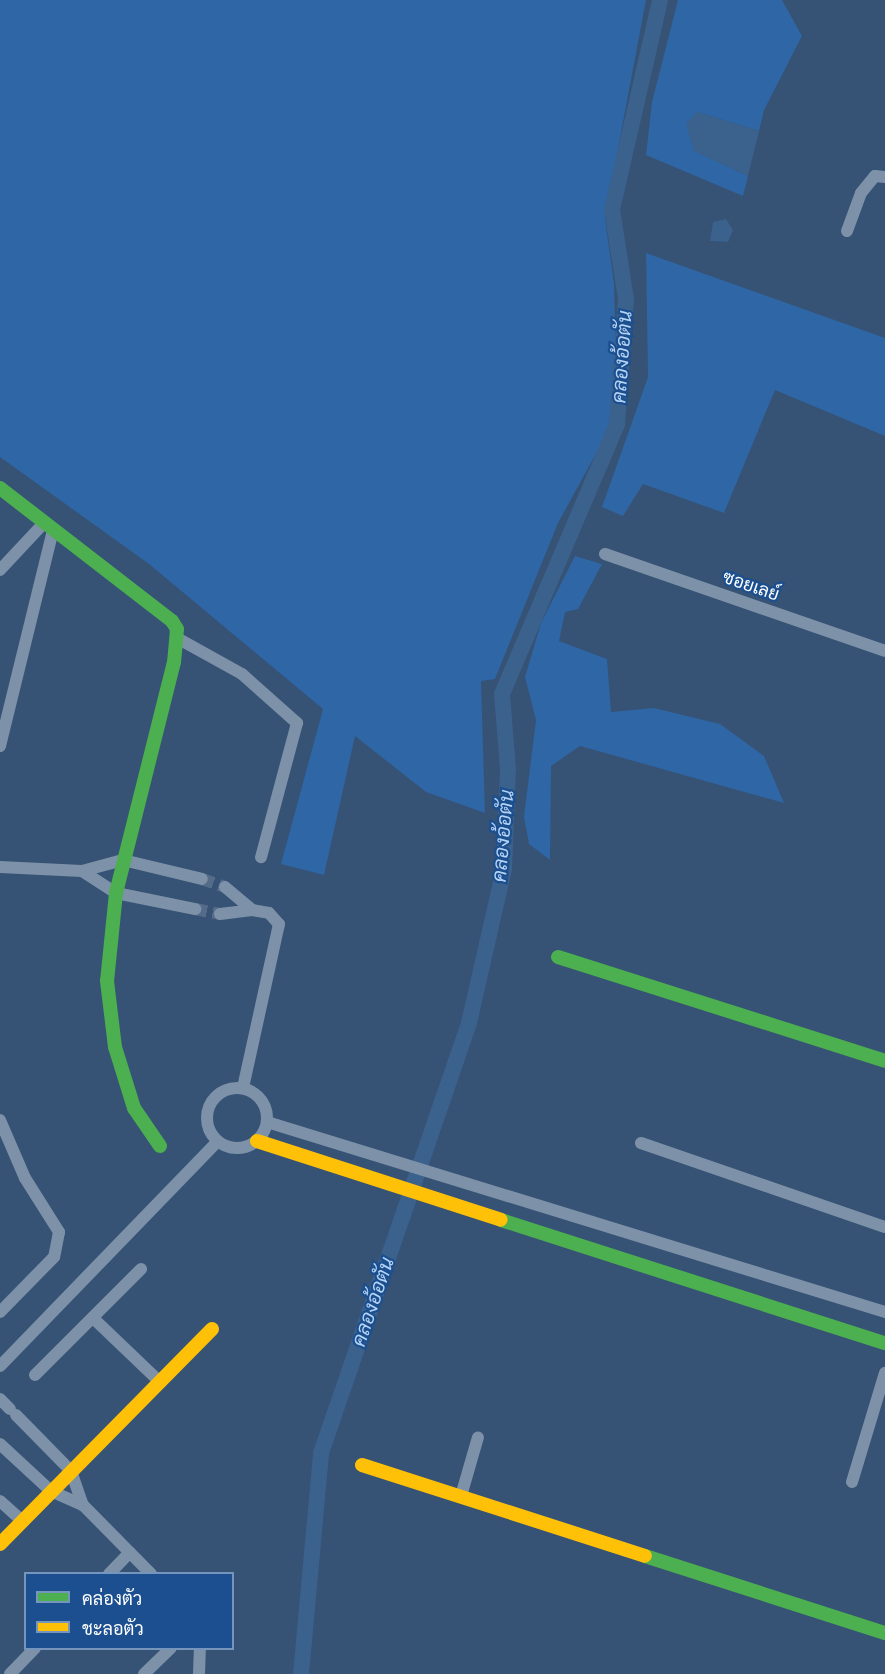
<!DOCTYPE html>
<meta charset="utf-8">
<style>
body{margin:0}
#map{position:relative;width:885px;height:1674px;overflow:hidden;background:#365274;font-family:"Public Sans",Sarabun,sans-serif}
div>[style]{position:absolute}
.green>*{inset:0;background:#2f66a5}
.water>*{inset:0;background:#3b618d}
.canal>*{height:16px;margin:-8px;padding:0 8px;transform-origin:8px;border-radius:8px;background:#3b618d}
.street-tunnel>*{height:12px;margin-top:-6px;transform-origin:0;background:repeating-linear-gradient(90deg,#546c89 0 12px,transparent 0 18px)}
.street>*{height:12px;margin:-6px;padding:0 6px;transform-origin:6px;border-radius:6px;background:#7d92a8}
.street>.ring{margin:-6px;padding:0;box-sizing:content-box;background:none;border:12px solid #7d92a8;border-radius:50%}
.fast>*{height:14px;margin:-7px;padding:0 7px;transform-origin:7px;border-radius:7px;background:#4caf50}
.slow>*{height:14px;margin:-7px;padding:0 7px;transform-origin:7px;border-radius:7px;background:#ffc107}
span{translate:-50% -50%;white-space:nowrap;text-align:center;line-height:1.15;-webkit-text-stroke:4.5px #1b4f8f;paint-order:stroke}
.street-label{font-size:18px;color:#fff}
.water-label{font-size:20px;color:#b5d3f5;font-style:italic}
.legend{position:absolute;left:24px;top:1572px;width:210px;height:78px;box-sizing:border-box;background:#1b4f8f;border:2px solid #7695bc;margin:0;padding:8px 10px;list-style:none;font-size:18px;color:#fff}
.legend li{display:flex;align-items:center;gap:12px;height:30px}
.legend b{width:30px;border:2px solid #7695bc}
</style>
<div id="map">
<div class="green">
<div style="clip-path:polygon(0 0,646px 0,605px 218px,614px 284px,616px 358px,609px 430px,558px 523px,495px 679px,481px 681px,485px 813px,426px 792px,355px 736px,324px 875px,281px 864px,323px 709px,149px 564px,0 457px)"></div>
<div style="clip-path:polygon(678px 0,782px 0,802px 36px,764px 110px,759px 131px,697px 112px,695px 151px,748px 176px,743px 196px,646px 155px,652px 102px)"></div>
<div style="clip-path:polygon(646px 253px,885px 338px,885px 436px,775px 390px,724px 513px,643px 484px,623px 516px,602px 507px,648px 377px)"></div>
<div style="clip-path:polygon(575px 556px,602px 564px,578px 609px,565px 612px,559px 641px,607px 659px,611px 712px,654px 708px,720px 724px,764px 756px,784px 803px,580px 746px,551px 766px,550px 860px,529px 844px,524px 817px,536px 720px,525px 677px,541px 623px)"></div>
</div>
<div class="water">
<div style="clip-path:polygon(697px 112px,759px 131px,748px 176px,694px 151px,686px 124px)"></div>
<div style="clip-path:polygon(726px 219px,733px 230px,728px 242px,710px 241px,713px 222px)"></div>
</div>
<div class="canal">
<div style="left:301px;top:1674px;width:222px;rotate:-84.8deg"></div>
<div style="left:321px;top:1453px;width:455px;rotate:-71deg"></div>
<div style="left:469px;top:1023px;width:158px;rotate:-77.2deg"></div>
<div style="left:504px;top:869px;width:100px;rotate:-87.7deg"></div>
<div style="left:508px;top:769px;width:75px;rotate:-94.6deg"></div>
<div style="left:502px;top:694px;width:293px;rotate:-66.9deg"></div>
<div style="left:617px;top:424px;width:125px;rotate:-85.9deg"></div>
<div style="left:626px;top:299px;width:90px;rotate:-98.9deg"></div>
<div style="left:612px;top:210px;width:215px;rotate:-77.1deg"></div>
</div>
<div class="street-tunnel">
<div style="left:202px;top:879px;width:24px;rotate:19deg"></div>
<div style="left:195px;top:909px;width:25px;rotate:11deg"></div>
</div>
<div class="street">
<div style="left:847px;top:231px;width:40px;rotate:-69.8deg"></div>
<div style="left:861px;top:193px;width:22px;rotate:-51deg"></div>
<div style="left:875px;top:176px;width:10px;rotate:6deg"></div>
<div style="left:605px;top:554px;width:296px;rotate:19.1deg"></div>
<div style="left:0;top:570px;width:64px;rotate:-46.9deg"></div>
<div style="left:177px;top:638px;width:74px;rotate:29deg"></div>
<div style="left:242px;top:674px;width:74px;rotate:41.7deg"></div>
<div style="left:297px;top:723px;width:139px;rotate:105deg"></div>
<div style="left:0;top:746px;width:222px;rotate:-76.2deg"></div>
<div style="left:0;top:867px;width:82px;rotate:2.8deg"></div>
<div style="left:82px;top:871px;width:42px;rotate:-15deg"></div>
<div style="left:123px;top:860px;width:81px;rotate:13.5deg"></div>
<div style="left:82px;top:871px;width:40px;rotate:32.9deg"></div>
<div style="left:116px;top:893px;width:81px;rotate:11.4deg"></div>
<div style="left:225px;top:887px;width:35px;rotate:40deg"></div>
<div style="left:220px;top:914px;width:32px;rotate:-7deg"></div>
<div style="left:252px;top:910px;width:17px;rotate:10deg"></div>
<div style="left:269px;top:913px;width:15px;rotate:48deg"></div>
<div style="left:279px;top:924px;width:168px;rotate:102.4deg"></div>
<div class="ring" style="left:207px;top:1088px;width:48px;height:48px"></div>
<div style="left:0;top:1120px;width:63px;rotate:66.7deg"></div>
<div style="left:25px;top:1178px;width:64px;rotate:57.8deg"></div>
<div style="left:59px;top:1232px;width:25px;rotate:101deg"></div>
<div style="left:54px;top:1257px;width:77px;rotate:134.5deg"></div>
<div style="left:267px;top:1122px;width:647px;rotate:17.09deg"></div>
<div style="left:641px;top:1143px;width:258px;rotate:19deg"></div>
<div style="left:93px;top:1318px;width:93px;rotate:43.7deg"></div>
<div style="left:0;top:1366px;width:312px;rotate:-45.9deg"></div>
<div style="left:35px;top:1375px;width:150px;rotate:-45deg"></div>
<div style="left:0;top:1399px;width:14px;rotate:45deg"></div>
<div style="left:16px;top:1415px;width:78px;rotate:45.5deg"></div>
<div style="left:71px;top:1471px;width:36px;rotate:71deg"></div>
<div style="left:0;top:1444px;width:69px;rotate:42.7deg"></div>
<div style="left:51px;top:1491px;width:35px;rotate:24deg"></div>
<div style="left:83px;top:1505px;width:97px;rotate:45.4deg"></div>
<div style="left:852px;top:1482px;width:114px;rotate:-73.2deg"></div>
<div style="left:461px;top:1496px;width:61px;rotate:-73.9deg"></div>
<div style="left:0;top:1501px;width:30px;rotate:42deg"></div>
<div style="left:109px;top:1574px;width:30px;rotate:-46deg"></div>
<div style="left:10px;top:1674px;width:36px;rotate:-46deg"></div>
<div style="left:144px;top:1674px;width:37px;rotate:-44deg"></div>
<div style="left:199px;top:1674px;width:26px;rotate:-88deg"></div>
</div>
<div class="fast">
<div style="left:0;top:488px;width:217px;rotate:37.7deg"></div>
<div style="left:172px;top:621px;width:9px;rotate:58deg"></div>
<div style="left:177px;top:629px;width:33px;rotate:95deg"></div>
<div style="left:174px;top:662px;width:238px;rotate:104.1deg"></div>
<div style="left:116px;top:893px;width:88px;rotate:95.8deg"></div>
<div style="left:107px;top:981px;width:66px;rotate:83.1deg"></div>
<div style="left:115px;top:1047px;width:64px;rotate:72.7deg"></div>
<div style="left:134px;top:1108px;width:46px;rotate:55.6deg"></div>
<div style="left:558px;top:957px;width:343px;rotate:17.6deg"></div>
<div style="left:501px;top:1220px;width:403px;rotate:17.8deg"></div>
<div style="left:645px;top:1556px;width:252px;rotate:17.8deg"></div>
</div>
<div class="slow">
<div style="left:257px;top:1141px;width:256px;rotate:17.9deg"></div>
<div style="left:362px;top:1465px;width:297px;rotate:17.8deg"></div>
<div style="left:0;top:1544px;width:302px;rotate:-45.4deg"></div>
</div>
<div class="street-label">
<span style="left:751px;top:586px;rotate:19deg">ซอยเลย์</span>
</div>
<div class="water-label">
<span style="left:622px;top:357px;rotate:-86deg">คลองอ้อตัน</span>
<span style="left:503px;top:836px;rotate:-85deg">คลองอ้อตัน</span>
<span style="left:373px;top:1302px;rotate:-71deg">คลองอ้อตัน</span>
</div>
<ul class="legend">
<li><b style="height:8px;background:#4caf50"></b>คล่องตัว</li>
<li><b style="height:8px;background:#ffc107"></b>ชะลอตัว</li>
</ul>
</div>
